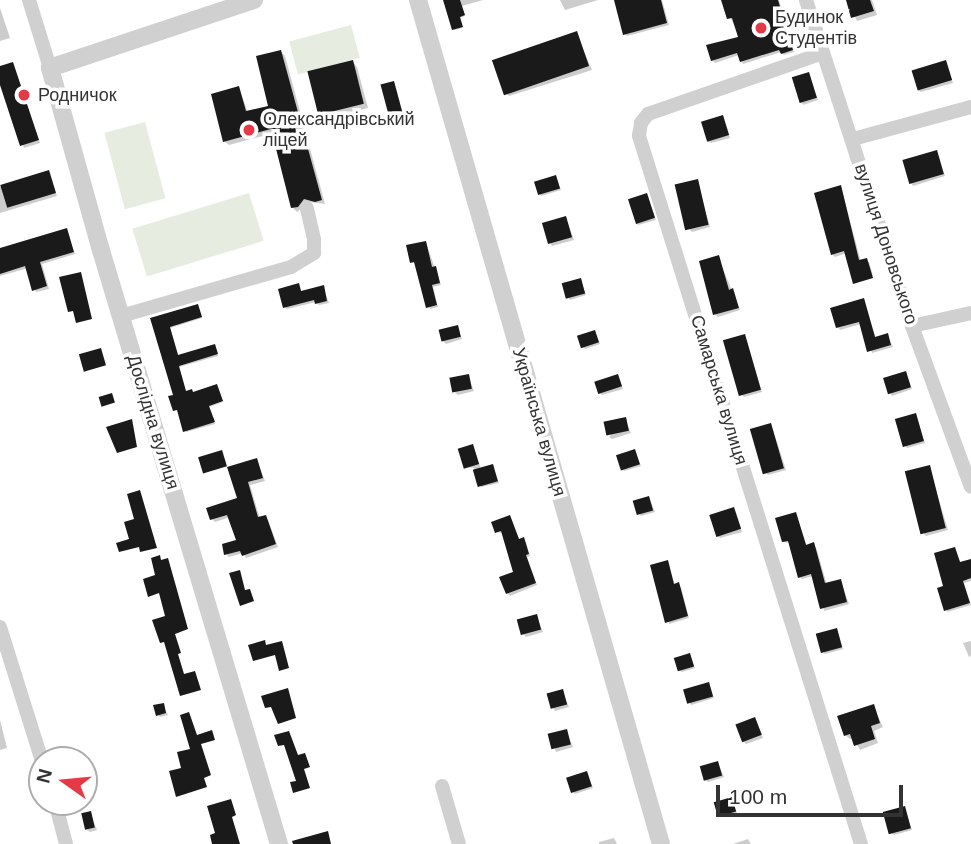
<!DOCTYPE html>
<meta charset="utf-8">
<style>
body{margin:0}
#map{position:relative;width:971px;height:844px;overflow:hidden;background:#fff;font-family:Arial,sans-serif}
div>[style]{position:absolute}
.green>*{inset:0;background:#e6ecdf;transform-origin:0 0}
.shadow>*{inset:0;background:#0003}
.building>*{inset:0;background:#1a1a1a;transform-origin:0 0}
.minor>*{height:14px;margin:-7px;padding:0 7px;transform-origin:7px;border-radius:7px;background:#d0d0d0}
.tertiary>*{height:18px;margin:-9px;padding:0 9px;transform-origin:9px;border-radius:9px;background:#d0d0d0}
.dots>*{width:19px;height:19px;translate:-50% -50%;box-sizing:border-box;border:4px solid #fff;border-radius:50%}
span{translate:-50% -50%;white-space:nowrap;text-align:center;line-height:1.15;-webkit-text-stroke:7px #fff;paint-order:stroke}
.poi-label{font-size:18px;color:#333}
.left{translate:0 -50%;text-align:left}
.street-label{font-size:18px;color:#333}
.north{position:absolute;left:28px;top:746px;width:70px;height:70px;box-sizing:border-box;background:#fff;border:2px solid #adadad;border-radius:50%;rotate:285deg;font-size:19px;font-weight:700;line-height:28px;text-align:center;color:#333}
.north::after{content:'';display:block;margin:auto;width:24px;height:32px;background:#e63946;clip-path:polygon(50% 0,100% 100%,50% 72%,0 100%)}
.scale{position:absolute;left:716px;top:785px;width:187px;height:32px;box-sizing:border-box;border:4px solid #333;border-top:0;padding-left:9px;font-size:21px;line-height:24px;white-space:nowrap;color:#333;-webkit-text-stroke:5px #fff;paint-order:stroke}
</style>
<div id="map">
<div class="green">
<div style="left:810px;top:22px;width:20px;height:21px;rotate:72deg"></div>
<div style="left:351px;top:25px;width:34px;height:64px;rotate:75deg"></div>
<div style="left:145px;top:122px;width:79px;height:42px;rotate:75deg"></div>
<div style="left:249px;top:193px;width:50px;height:122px;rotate:73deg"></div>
</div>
<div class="shadow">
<div style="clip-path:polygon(444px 0,483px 0,462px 6px,465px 16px,459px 18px,462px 28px,454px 30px)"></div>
<div style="clip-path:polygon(560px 0,598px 0,565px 10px)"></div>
<div style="clip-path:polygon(642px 0,662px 0,669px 25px,627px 36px,625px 34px)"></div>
<div style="clip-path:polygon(723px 0,779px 0,794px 52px,784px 55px,781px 52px,743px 64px,739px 55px,715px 63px,712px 60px,740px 39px)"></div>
<div style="clip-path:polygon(848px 0,872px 0,877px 15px,857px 21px)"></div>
<div style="clip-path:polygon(0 8px,10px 38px,0 41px)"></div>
<div style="clip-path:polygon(576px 33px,592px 70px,509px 96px,504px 92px)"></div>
<div style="clip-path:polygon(281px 52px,285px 56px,325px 204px,309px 202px,297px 212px,293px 208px,274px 133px,229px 145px,224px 141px,239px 88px,248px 113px,271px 107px)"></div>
<div style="clip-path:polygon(353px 62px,357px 67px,368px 108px,325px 118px,321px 114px)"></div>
<div style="clip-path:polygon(945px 62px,953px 83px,921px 92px,918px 90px)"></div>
<div style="clip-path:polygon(13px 64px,40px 143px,24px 148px,0 79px,0 68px)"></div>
<div style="clip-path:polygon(809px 74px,818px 100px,803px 105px,801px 102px)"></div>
<div style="clip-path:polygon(722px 117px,730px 138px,711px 143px,708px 141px)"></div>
<div style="clip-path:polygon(936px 152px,945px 176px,913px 186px,911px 183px)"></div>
<div style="clip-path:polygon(48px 172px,57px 196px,0 213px,0 187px)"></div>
<div style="clip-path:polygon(556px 177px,561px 190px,541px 196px,539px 193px)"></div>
<div style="clip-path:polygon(697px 181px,710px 227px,692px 232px,690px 230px)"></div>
<div style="clip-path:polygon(841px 187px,861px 262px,869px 262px,873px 276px,855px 281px,847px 253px,835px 257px,832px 254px)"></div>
<div style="clip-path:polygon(646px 195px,656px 220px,638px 225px,636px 223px)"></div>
<div style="clip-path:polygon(566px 218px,574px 240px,552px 246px,550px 243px)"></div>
<div style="clip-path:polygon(66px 230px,75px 254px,42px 264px,49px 289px,36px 292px,28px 268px,0 276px,0 250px)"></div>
<div style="clip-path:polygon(426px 243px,441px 285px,433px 287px,438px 307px,430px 309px,416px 264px,412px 262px)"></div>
<div style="clip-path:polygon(718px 257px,740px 310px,718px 317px,715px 314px)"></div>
<div style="clip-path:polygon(580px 279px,586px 295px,570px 300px,568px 297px)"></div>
<div style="clip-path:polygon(298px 285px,302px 292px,323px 287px,329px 303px,319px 305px,316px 302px,287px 309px,285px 307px)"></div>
<div style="clip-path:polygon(863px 300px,876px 338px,887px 335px,893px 347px,872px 353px,861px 324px,840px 330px,838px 327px)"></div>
<div style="clip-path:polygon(198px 306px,202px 318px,170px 328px,179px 357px,216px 348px,218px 356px,179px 367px,186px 393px,193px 394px,217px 386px,223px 402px,209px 407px,215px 424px,186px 432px,179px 410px,174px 410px,175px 396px,152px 319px)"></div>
<div style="clip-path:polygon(457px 327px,462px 339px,446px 344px,443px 341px)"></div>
<div style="clip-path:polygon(595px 332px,600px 344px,585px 349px,582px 346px)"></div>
<div style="clip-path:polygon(745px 336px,762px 392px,744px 397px,741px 394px)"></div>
<div style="clip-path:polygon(906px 373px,912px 389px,892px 396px,890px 393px)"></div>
<div style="clip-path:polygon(468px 376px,474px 391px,458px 395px,455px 393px)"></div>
<div style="clip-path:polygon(618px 376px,623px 389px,602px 395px,599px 392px)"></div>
<div style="clip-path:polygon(915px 415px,925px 443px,907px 448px,905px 446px)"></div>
<div style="clip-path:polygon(625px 419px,631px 433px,612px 439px,609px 437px)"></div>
<div style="clip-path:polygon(771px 424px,786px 470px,768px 475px,766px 473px)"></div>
<div style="clip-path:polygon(473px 446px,481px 469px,493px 466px,499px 483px,481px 487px,474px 468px,465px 467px)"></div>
<div style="clip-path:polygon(635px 451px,641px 466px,624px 471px,622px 469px)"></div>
<div style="clip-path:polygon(257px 460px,265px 481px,250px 485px,260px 519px,265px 517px,268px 520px,278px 547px,246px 558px,243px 553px,229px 557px,226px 554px,239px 542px,230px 517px,215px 522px,212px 519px,239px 500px)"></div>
<div style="clip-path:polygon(929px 467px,948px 530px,926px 536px,924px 534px)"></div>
<div style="clip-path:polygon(649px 498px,655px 512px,641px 516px,639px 513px)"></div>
<div style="clip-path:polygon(734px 509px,742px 532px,720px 538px,717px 536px)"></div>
<div style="clip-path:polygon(796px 514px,807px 546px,816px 547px,827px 585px,841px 581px,849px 604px,824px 611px,813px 576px,802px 579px,800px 577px,790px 543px,783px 542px)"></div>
<div style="clip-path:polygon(509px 517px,520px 541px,526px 542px,530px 556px,527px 557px,537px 585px,510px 596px,507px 593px,515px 573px,503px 533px,496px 532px)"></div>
<div style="clip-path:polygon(955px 549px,961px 564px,971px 561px,971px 581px,964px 583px,971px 605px,947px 612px,945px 587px)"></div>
<div style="clip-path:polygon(667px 562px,675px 585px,681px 587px,689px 618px,669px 624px)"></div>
<div style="clip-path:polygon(536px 616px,543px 632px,526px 637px,523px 634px)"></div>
<div style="clip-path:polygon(836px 630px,843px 649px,825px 654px,823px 652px)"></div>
<div style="clip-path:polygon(971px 641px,971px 656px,969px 657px,963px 643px)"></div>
<div style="clip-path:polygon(690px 655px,695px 668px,682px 672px,679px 670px)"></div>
<div style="clip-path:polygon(708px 684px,714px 698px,691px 705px,689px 702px)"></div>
<div style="clip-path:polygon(562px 691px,569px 707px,555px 711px,553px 708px)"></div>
<div style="clip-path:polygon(163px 705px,168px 715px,160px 717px,158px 715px)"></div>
<div style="clip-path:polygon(873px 706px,883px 727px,874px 731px,878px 743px,860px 750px,853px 738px,850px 739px,845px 735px)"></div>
<div style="clip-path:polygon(755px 719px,763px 738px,746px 744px,744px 742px)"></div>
<div style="clip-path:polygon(0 720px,7px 748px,0 750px)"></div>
<div style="clip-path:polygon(566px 731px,573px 747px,556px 752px,550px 736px)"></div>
<div style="clip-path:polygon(718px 763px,724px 777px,708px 782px,705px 780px)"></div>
<div style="clip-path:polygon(587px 773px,593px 788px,575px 794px,572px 791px)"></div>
<div style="clip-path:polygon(731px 799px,737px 813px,722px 817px,719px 815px)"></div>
<div style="clip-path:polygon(904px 807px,912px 830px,894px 835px,891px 833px)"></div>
<div style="clip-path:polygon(90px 813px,97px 830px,90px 832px,87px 830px)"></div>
<div style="clip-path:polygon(614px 838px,617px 844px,599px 844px,599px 842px)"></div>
<div style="clip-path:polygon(748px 839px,751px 844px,733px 844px)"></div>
</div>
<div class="building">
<div style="clip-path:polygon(443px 0,460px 0,465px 15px,460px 17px,463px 27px,452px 30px)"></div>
<div style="clip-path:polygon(614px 0,661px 0,667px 23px,623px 35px)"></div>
<div style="clip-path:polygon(721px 0,778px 0,793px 50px,781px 54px,779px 50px,740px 62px,737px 53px,711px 61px,706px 45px,738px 37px,732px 18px,727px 19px)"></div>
<div style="clip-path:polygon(846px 0,870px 0,874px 11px,851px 18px)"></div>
<div style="left:577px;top:31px;width:37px;height:90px;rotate:71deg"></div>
<div style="clip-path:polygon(281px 50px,322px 200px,315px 202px,304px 199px,298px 207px,291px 208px,271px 129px,223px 142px,211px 94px,239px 86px,246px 111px,268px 106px,256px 56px)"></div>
<div style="left:353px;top:60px;width:45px;height:47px;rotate:76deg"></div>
<div style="left:946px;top:60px;width:21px;height:36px;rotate:73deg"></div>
<div style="clip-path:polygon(13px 62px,39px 140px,20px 146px,0 85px,0 66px)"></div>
<div style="left:809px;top:72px;width:27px;height:18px;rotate:73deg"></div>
<div style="left:394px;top:81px;width:41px;height:14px;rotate:75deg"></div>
<div style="left:723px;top:115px;width:21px;height:23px;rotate:73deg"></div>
<div style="left:937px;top:150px;width:25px;height:36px;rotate:74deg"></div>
<div style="left:49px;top:170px;width:24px;height:51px;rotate:73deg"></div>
<div style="left:556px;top:175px;width:14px;height:23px;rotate:73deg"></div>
<div style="left:698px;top:179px;width:47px;height:24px;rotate:77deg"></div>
<div style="clip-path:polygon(841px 185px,859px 260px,867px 258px,873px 278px,853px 284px,844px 251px,831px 255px,814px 193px)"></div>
<div style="left:647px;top:193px;width:26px;height:20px;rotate:72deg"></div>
<div style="left:566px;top:216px;width:22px;height:25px;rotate:74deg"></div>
<div style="clip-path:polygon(67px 228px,74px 252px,40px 262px,47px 286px,32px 291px,25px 266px,0 274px,0 248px)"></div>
<div style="clip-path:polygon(426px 241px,432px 267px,436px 266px,440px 283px,432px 285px,437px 305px,426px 308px,414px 262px,410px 263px,406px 245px)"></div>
<div style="clip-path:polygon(719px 255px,729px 290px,733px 288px,739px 308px,713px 315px,699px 261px)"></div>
<div style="clip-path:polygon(81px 272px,92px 319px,76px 323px,73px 311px,68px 312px,59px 277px)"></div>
<div style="left:581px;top:278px;width:16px;height:20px;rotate:75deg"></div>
<div style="clip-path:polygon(299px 283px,301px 291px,324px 285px,327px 301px,315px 304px,314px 300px,283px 308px,278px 289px)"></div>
<div style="clip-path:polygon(864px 298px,875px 337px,888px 333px,891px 345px,867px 352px,859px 322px,836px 328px,830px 308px)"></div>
<div style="clip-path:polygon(198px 304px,202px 317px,170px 327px,178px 355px,215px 344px,218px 354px,179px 366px,186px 391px,192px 389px,193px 392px,217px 384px,223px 401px,209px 406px,215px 422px,183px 432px,177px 410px,173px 411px,168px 396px,173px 395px,150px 318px)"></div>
<div style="left:458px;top:325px;width:12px;height:20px;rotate:76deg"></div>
<div style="left:595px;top:330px;width:13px;height:19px;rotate:72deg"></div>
<div style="left:745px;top:334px;width:58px;height:23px;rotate:74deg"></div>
<div style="left:101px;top:348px;width:18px;height:23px;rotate:74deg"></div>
<div style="left:906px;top:371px;width:17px;height:24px;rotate:73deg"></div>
<div style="left:469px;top:374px;width:15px;height:20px;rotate:79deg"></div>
<div style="left:618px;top:374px;width:13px;height:25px;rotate:72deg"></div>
<div style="left:112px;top:393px;width:10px;height:14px;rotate:73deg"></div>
<div style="left:916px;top:413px;width:29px;height:22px;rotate:74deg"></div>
<div style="left:626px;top:417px;width:14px;height:23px;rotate:78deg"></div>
<div style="clip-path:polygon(132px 419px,137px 447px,117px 453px,106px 427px)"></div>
<div style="left:771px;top:423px;width:47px;height:22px;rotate:74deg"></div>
<div style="left:473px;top:444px;width:21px;height:16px;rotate:73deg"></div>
<div style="left:635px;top:449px;width:16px;height:20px;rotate:72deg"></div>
<div style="left:222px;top:450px;width:17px;height:25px;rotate:73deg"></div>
<div style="clip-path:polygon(257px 458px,263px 478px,248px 482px,258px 517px,266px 515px,276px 544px,242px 556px,240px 551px,224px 555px,222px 544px,236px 540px,227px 515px,210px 520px,206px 508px,237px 498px,227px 467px)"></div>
<div style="left:493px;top:464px;width:18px;height:21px;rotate:74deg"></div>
<div style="left:930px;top:465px;width:65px;height:26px;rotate:76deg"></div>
<div style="clip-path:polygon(140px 490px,157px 548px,140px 552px,139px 547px,119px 552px,116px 543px,129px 539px,124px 522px,134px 519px,127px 494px)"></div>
<div style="left:649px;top:496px;width:15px;height:17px;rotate:74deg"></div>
<div style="left:734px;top:507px;width:23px;height:26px;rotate:72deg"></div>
<div style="clip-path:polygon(796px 512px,806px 545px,814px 542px,825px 583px,841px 579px,847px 602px,820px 609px,811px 574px,798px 578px,788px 541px,782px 542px,775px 518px)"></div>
<div style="clip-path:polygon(510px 515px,519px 539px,524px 537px,529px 554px,526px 555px,536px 583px,506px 594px,499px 577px,513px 572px,501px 531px,495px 533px,491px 522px)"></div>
<div style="clip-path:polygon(955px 547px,960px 562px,971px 559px,971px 578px,963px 581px,970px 603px,944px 611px,937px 588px,943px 586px,934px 553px)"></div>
<div style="clip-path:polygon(160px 555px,161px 560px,168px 558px,188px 629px,175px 634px,181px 653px,178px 654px,184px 674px,195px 671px,201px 690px,180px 696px,164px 642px,160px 643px,152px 620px,165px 616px,159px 593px,148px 597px,143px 579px,155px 575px,151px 558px)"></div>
<div style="clip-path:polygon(668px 560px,674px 584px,679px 582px,688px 616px,665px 623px,650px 565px)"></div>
<div style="clip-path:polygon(240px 570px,245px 590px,250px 589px,254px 601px,240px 606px,229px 573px)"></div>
<div style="left:537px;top:614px;width:16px;height:21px;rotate:75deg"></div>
<div style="left:837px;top:628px;width:20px;height:22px;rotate:75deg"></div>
<div style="clip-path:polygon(265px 640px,266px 645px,282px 641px,289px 668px,279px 671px,275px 655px,253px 661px,248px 645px)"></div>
<div style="left:690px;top:653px;width:14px;height:17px;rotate:73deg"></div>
<div style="left:709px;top:682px;width:15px;height:27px;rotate:74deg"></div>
<div style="clip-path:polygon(288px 688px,296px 718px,278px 724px,271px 707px,265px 708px,261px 696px)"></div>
<div style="left:563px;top:689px;width:16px;height:17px;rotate:75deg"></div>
<div style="clip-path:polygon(164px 703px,166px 713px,156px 716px,153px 705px)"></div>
<div style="clip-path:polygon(874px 704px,880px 723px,871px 726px,875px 739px,854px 746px,850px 734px,844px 736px,837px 716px)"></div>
<div style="clip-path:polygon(189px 712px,197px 735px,212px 730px,215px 740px,201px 744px,211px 775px,204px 778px,207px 787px,176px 797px,169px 771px,181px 768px,177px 752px,190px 749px,180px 715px)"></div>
<div style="left:755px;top:717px;width:19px;height:21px;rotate:69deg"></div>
<div style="left:567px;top:729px;width:16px;height:20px;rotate:76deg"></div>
<div style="clip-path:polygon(289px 731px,298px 755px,305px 753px,310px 767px,304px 769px,310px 788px,293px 793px,290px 782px,296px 781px,284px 745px,278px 746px,274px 735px)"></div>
<div style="left:718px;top:761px;width:15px;height:19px;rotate:74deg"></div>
<div style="left:587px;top:771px;width:16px;height:22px;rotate:72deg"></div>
<div style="left:732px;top:797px;width:15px;height:19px;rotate:74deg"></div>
<div style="clip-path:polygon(231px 799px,236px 815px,232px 817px,240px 844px,212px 844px,210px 835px,215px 833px,207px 806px)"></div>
<div style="left:905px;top:806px;width:23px;height:23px;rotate:75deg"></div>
<div style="left:91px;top:811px;width:17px;height:10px;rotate:77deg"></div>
<div style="clip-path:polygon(328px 831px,331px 844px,293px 844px,292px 841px)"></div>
</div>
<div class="minor">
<div style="left:29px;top:0;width:71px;rotate:72.8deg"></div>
<div style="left:806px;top:0;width:343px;rotate:72deg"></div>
<div style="left:912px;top:326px;width:171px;rotate:69.9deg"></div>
<div style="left:823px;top:53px;width:185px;rotate:160.8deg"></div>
<div style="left:648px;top:114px;width:11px;rotate:128deg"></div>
<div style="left:641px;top:123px;width:13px;rotate:99deg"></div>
<div style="left:639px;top:136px;width:742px;rotate:72.59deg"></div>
<div style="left:853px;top:139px;width:122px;rotate:-15.2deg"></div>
<div style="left:121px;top:316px;width:177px;rotate:-16.1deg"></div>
<div style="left:291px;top:267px;width:27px;rotate:-31deg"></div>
<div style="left:314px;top:253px;width:14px;rotate:-90deg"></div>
<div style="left:314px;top:239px;width:32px;rotate:-103deg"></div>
<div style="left:912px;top:326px;width:60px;rotate:-12.4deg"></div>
<div style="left:0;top:627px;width:140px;rotate:72.6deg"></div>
<div style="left:442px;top:786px;width:60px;rotate:73.7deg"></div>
<div style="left:55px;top:802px;width:43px;rotate:75.3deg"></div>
</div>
<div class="tertiary">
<div style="left:254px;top:0;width:215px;rotate:161.6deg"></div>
<div style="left:50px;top:68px;width:186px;rotate:74.4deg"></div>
<div style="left:100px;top:247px;width:623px;rotate:73.31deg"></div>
<div style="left:418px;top:0;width:878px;rotate:73.94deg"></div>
</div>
<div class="dots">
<div style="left:761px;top:28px;background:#e63946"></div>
<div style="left:24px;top:95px;background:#e63946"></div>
<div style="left:249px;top:130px;background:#e63946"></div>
</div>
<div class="poi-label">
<span class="left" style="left:775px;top:28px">Будинок<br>Студентів</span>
<span class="left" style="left:38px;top:95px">Родничок</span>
<span class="left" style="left:263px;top:130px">Олександрівський<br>ліцей</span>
</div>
<div class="street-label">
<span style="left:886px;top:244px;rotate:72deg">вулиця Доновського</span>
<span style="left:719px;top:390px;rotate:73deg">Самарська вулиця</span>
<span style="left:153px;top:422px;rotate:73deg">Дослідна вулиця</span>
<span style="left:539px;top:422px;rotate:74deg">Українська вулиця</span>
</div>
<div class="north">N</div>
<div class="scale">100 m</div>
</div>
